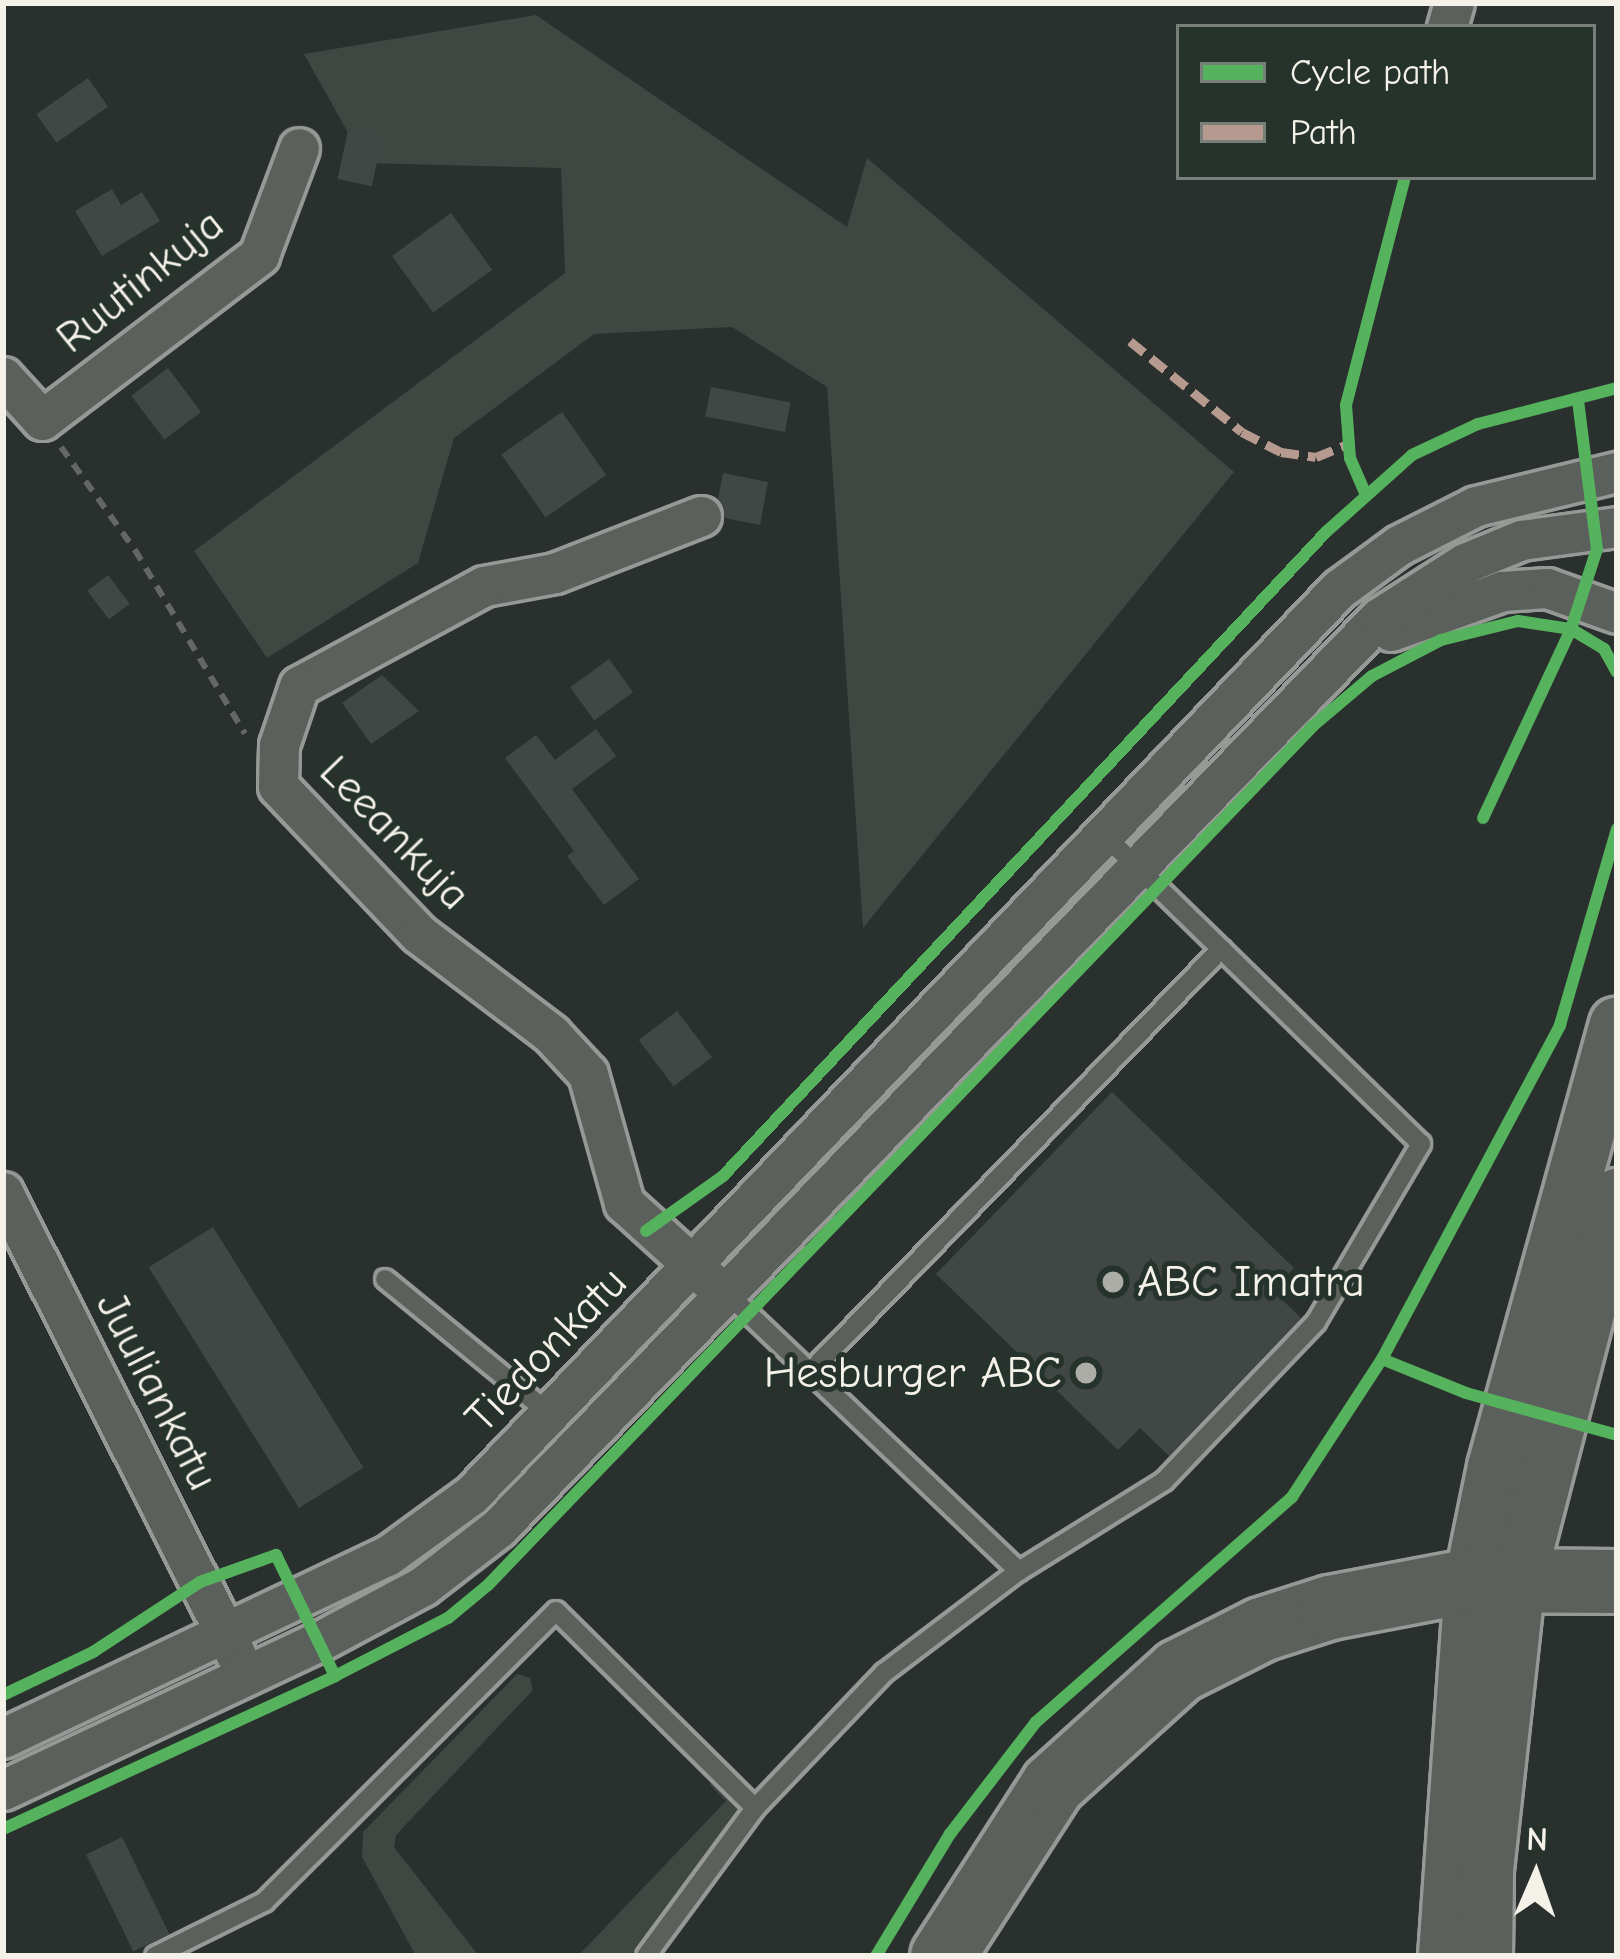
<!DOCTYPE html>
<style>
body{margin:0}
#map{position:relative;width:1620px;height:1959px;overflow:hidden;background:#29302d;font-family:"Comic Neue",sans-serif}
div>[style]{position:absolute}
.green>*{inset:0;background:#3e4742}
.building>*{inset:0;background:#414744;transform-origin:0 0}
.path>*{height:6px;margin-top:-3px;transform-origin:0;background:repeating-linear-gradient(90deg,#646764 0 12px,transparent 0 21px)}
.roads{filter:drop-shadow(3px 0 #969996) drop-shadow(-3px 0 #969996) drop-shadow(0 3px #969996) drop-shadow(0 -3px #969996)}
.service>*{height:18px;margin:-9px;padding:0 9px;transform-origin:9px;border-radius:9px;background:#5c605c}
.minor>*{height:39px;margin:-19.5px;padding:0 19.5px;transform-origin:19.5px;border-radius:19.5px;background:#5c605c}
.secondary>*{height:54px;margin:-27px;padding:0 27px;transform-origin:27px;border-radius:27px;background:#5c605c}
.trunk>*{height:63px;margin:-31.5px;padding:0 31.5px;transform-origin:31.5px;border-radius:31.5px;background:#5c605c}
.quiet>*{height:9px;margin-top:-4.5px;transform-origin:0;background:repeating-linear-gradient(90deg,#b69a8f 0 18px,transparent 0 27px)}
.cycleway>*{height:12px;margin:-6px;padding:0 6px;transform-origin:6px;border-radius:6px;background:#56b35d}
.dots>*{width:33px;height:33px;translate:-50% -50%;box-sizing:border-box;border:6px solid #26332d;border-radius:50%}
span{translate:-50% -50%;white-space:nowrap;text-align:center;line-height:1.15;-webkit-text-stroke:10px #26332d;paint-order:stroke}
.street-label{font-size:45px;color:#f4f1e8}
.poi-label{font-size:45px;color:#f4f1e8}
.left{translate:0 -50%;text-align:left}
.right{translate:-100% -50%;text-align:right}
.frame{position:absolute;inset:0;border:6px solid #f4f1e8;pointer-events:none}
.legend{position:absolute;left:1176px;top:24px;width:420px;height:156px;box-sizing:border-box;background:#26332d;border:3px solid #787f78;margin:0;padding:15px 21px;list-style:none;font-size:36px;color:#f4f1e8}
.legend li{display:flex;align-items:center;gap:24px;height:60px}
.legend b{width:60px;border:3px solid #787f78}
.north{position:absolute;left:1476px;top:1815px;width:120px;height:120px;-webkit-text-stroke:9px #26332d;paint-order:stroke;rotate:2deg;font-size:33px;font-weight:700;line-height:48px;text-align:center;color:#f4f1e8}
.north::after{content:'';display:block;margin:auto;width:42px;height:54px;background:#f4f1e8;clip-path:polygon(50% 0,100% 100%,50% 72%,0 100%)}
</style>
<div id="map">
<div class="green">
<div style="clip-path:polygon(536px 15px,847px 227px,867px 158px,1234px 472px,863px 928px,827px 387px,732px 327px,594px 334px,454px 438px,418px 563px,267px 658px,194px 551px,565px 273px,561px 168px,365px 163px,304px 54px)"></div>
<div style="clip-path:polygon(517px 1674px,530px 1678px,533px 1690px,396px 1835px,394px 1847px,479px 1956px,416px 1956px,362px 1857px,363px 1832px)"></div>
<div style="clip-path:polygon(714px 1777px,742px 1805px,631px 1956px,578px 1956px,726px 1801px,710px 1785px)"></div>
</div>
<div class="building">
<div style="left:88px;top:78px;width:35px;height:63px;rotate:55deg"></div>
<div style="left:348px;top:130px;width:35px;height:50px;rotate:12deg"></div>
<div style="clip-path:polygon(112px 189px,121px 205px,142px 192px,160px 221px,102px 256px,75px 211px)"></div>
<div style="left:451px;top:213px;width:70px;height:73px;rotate:54deg"></div>
<div style="left:168px;top:368px;width:55px;height:46px;rotate:53deg"></div>
<div style="left:711px;top:387px;width:81px;height:30px;rotate:11deg"></div>
<div style="left:562px;top:412px;width:77px;height:74px;rotate:55deg"></div>
<div style="clip-path:polygon(723px 473px,768px 482px,760px 525px,725px 518px,718px 499px)"></div>
<div style="left:108px;top:575px;width:36px;height:26px;rotate:53deg"></div>
<div style="left:609px;top:659px;width:41px;height:48px;rotate:54deg"></div>
<div style="clip-path:polygon(382px 675px,419px 711px,371px 744px,342px 703px)"></div>
<div style="clip-path:polygon(596px 729px,616px 756px,572px 789px,639px 879px,604px 905px,567px 856px,574px 851px,505px 758px,536px 735px,555px 760px)"></div>
<div style="left:677px;top:1011px;width:58px;height:48px;rotate:53deg"></div>
<div style="clip-path:polygon(1112px 1092px,1294px 1268px,1273px 1291px,1301px 1318px,1169px 1456px,1140px 1428px,1118px 1450px,936px 1274px)"></div>
<div style="left:213px;top:1227px;width:284px;height:76px;rotate:58deg"></div>
<div style="left:122px;top:1837px;width:108px;height:40px;rotate:64deg"></div>
</div>
<div class="path">
<div style="left:61px;top:447px;width:127px;rotate:54.3deg"></div>
<div style="left:135px;top:550px;width:214px;rotate:59.1deg"></div>
</div>
<div class="roads">
<div class="service">
<div style="left:385px;top:1279px;width:212px;rotate:39.3deg"></div>
<div style="left:730px;top:1296px;width:399px;rotate:43.6deg"></div>
<div style="left:810px;top:1372px;width:590px;rotate:-45.82deg"></div>
<div style="left:155px;top:1956px;width:122px;rotate:-26.4deg"></div>
<div style="left:264px;top:1902px;width:412px;rotate:-44.9deg"></div>
<div style="left:556px;top:1611px;width:280px;rotate:44.7deg"></div>
<div style="left:646px;top:1956px;width:184px;rotate:-53.6deg"></div>
<div style="left:755px;top:1808px;width:187px;rotate:-46.3deg"></div>
<div style="left:884px;top:1673px;width:169px;rotate:-37.1deg"></div>
<div style="left:1019px;top:1571px;width:171px;rotate:-31.8deg"></div>
<div style="left:1164px;top:1481px;width:220px;rotate:-46.3deg"></div>
<div style="left:1316px;top:1322px;width:207px;rotate:-59.5deg"></div>
<div style="left:1421px;top:1144px;width:446px;rotate:-135.7deg"></div>
</div>
<div class="minor">
<div style="left:1447px;top:27px;width:25px;rotate:-74deg"></div>
<div style="left:3px;top:377px;width:58px;rotate:47.8deg"></div>
<div style="left:42px;top:420px;width:273px;rotate:-37.2deg"></div>
<div style="left:259px;top:255px;width:114px;rotate:-69.5deg"></div>
<div style="left:701px;top:516px;width:157px;rotate:158.7deg"></div>
<div style="left:555px;top:573px;width:72px;rotate:169.6deg"></div>
<div style="left:484px;top:586px;width:210px;rotate:151.6deg"></div>
<div style="left:299px;top:686px;width:62px;rotate:108.7deg"></div>
<div style="left:279px;top:745px;width:41px;rotate:91.4deg"></div>
<div style="left:278px;top:786px;width:204px;rotate:46.4deg"></div>
<div style="left:419px;top:934px;width:166px;rotate:37.1deg"></div>
<div style="left:551px;top:1034px;width:54px;rotate:47.2deg"></div>
<div style="left:588px;top:1074px;width:134px;rotate:74.4deg"></div>
<div style="left:624px;top:1203px;width:118px;rotate:42.2deg"></div>
<div style="left:1391px;top:631px;width:118px;rotate:-19.8deg"></div>
<div style="left:1502px;top:591px;width:45px;rotate:-3.8deg"></div>
<div style="left:1547px;top:588px;width:74px;rotate:19.7deg"></div>
<div style="left:3px;top:1192px;width:518px;rotate:63.29deg"></div>
<div style="left:3px;top:1738px;width:425px;rotate:-25.4deg"></div>
<div style="left:387px;top:1556px;width:104px;rotate:-36deg"></div>
<div style="left:471px;top:1495px;width:1255px;rotate:-46.23deg"></div>
<div style="left:1339px;top:589px;width:74px;rotate:-36.3deg"></div>
<div style="left:1399px;top:545px;width:86px;rotate:-26.9deg"></div>
<div style="left:1476px;top:506px;width:145px;rotate:-13.6deg"></div>
<div style="left:3px;top:1790px;width:350px;rotate:-25.2deg"></div>
<div style="left:320px;top:1641px;width:117px;rotate:-28.1deg"></div>
<div style="left:423px;top:1586px;width:95px;rotate:-37.7deg"></div>
<div style="left:498px;top:1528px;width:1267px;rotate:-45.93deg"></div>
<div style="left:1379px;top:618px;width:102px;rotate:-32.6deg"></div>
<div style="left:1465px;top:563px;width:61px;rotate:-22.3deg"></div>
<div style="left:1521px;top:540px;width:97px;rotate:-7.7deg"></div>
</div>
<div class="secondary">
<div style="left:1446px;top:1956px;width:377px;rotate:-86deg"></div>
<div style="left:1472px;top:1580px;width:115px;rotate:-78.5deg"></div>
<div style="left:1495px;top:1467px;width:459px;rotate:-74.6deg"></div>
<div style="left:1485px;top:1956px;width:86px;rotate:-89.3deg"></div>
<div style="left:1486px;top:1870px;width:292px;rotate:-83.7deg"></div>
<div style="left:1518px;top:1580px;width:397px;rotate:-75.5deg"></div>
</div>
<div class="trunk">
<div style="left:942px;top:1956px;width:203px;rotate:-57.2deg"></div>
<div style="left:1052px;top:1785px;width:170px;rotate:-42.1deg"></div>
<div style="left:1178px;top:1671px;width:93px;rotate:-26.8deg"></div>
<div style="left:1261px;top:1629px;width:72px;rotate:-17.7deg"></div>
<div style="left:1330px;top:1607px;width:145px;rotate:-10.8deg"></div>
<div style="left:1472px;top:1580px;width:145px;rotate:0.4deg"></div>
</div>
</div>
<div class="quiet">
<div style="left:1130px;top:341px;width:144px;rotate:39.1deg"></div>
<div style="left:1242px;top:432px;width:44px;rotate:27.1deg"></div>
<div style="left:1281px;top:452px;width:35px;rotate:8deg"></div>
<div style="left:1316px;top:457px;width:35px;rotate:-22deg"></div>
</div>
<div class="cycleway">
<div style="left:1366px;top:495px;width:40px;rotate:-113.4deg"></div>
<div style="left:1350px;top:458px;width:53px;rotate:-94.3deg"></div>
<div style="left:1346px;top:405px;width:236px;rotate:-75.5deg"></div>
<div style="left:1483px;top:818px;width:208px;rotate:-65deg"></div>
<div style="left:1571px;top:629px;width:84px;rotate:-72deg"></div>
<div style="left:1597px;top:549px;width:149px;rotate:-97.3deg"></div>
<div style="left:646px;top:1231px;width:95px;rotate:-35.5deg"></div>
<div style="left:723px;top:1176px;width:882px;rotate:-46.88deg"></div>
<div style="left:1326px;top:532px;width:115px;rotate:-41.8deg"></div>
<div style="left:1412px;top:455px;width:73px;rotate:-25.2deg"></div>
<div style="left:1478px;top:424px;width:144px;rotate:-14.5deg"></div>
<div style="left:1382px;top:1359px;width:91px;rotate:22deg"></div>
<div style="left:1466px;top:1393px;width:157px;rotate:15.5deg"></div>
<div style="left:3px;top:1695px;width:100px;rotate:-25.5deg"></div>
<div style="left:93px;top:1652px;width:128px;rotate:-33.2deg"></div>
<div style="left:200px;top:1582px;width:81px;rotate:-19.6deg"></div>
<div style="left:276px;top:1555px;width:135px;rotate:64deg"></div>
<div style="left:3px;top:1829px;width:366px;rotate:-24.7deg"></div>
<div style="left:335px;top:1676px;width:127px;rotate:-27.2deg"></div>
<div style="left:448px;top:1618px;width:52px;rotate:-39.5deg"></div>
<div style="left:488px;top:1585px;width:1192px;rotate:-46.16deg"></div>
<div style="left:1314px;top:725px;width:76px;rotate:-40.2deg"></div>
<div style="left:1372px;top:676px;width:78px;rotate:-27.6deg"></div>
<div style="left:1441px;top:640px;width:79px;rotate:-13.9deg"></div>
<div style="left:1518px;top:621px;width:54px;rotate:8.6deg"></div>
<div style="left:1571px;top:629px;width:39px;rotate:31deg"></div>
<div style="left:1604px;top:649px;width:26px;rotate:61deg"></div>
<div style="left:876px;top:1956px;width:143px;rotate:-58.8deg"></div>
<div style="left:950px;top:1834px;width:141px;rotate:-52.5deg"></div>
<div style="left:1036px;top:1722px;width:341px;rotate:-41.3deg"></div>
<div style="left:1292px;top:1497px;width:165px;rotate:-56.9deg"></div>
<div style="left:1382px;top:1359px;width:378px;rotate:-61.9deg"></div>
<div style="left:1560px;top:1025px;width:204px;rotate:-73.8deg"></div>
</div>
<div class="dots">
<div style="left:1113px;top:1282px;background:#adada7"></div>
<div style="left:1086px;top:1373px;background:#adada7"></div>
</div>
<div class="street-label">
<span style="left:140px;top:281px;rotate:-39deg">Ruutinkuja</span>
<span style="left:395px;top:833px;rotate:46deg">Leeankuja</span>
<span style="left:546px;top:1350px;rotate:-46deg">Tiedonkatu</span>
<span style="left:157px;top:1391px;rotate:63deg">Juuliankatu</span>
</div>
<div class="poi-label">
<span class="left" style="left:1137px;top:1282px">ABC Imatra</span>
<span class="right" style="left:1062px;top:1373px">Hesburger ABC</span>
</div>
<div class="frame"></div>
<ul class="legend">
<li><b style="height:15px;background:#56b35d"></b>Cycle path</li>
<li><b style="height:15px;background:#b69a8f"></b>Path</li>
</ul>
<div class="north">N</div>
</div>
